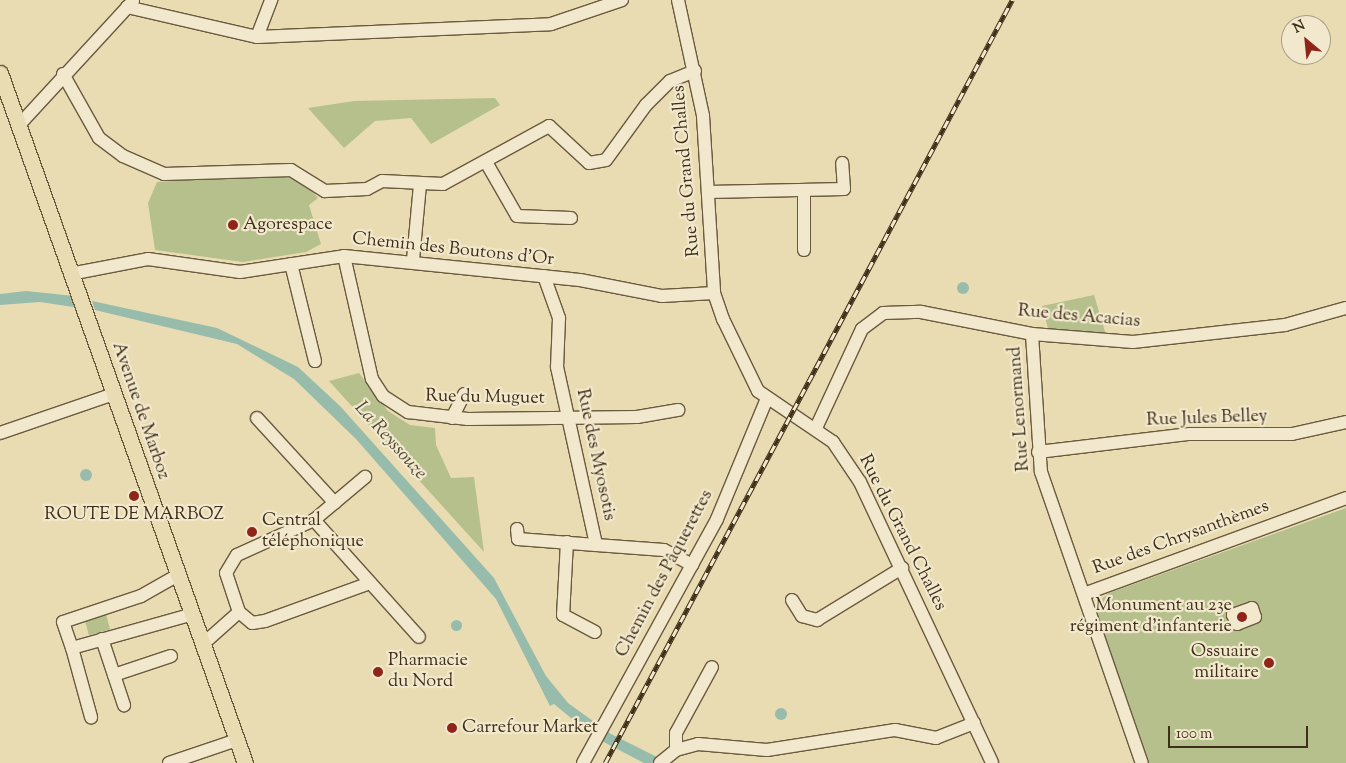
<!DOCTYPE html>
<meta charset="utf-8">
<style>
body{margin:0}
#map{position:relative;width:1346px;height:763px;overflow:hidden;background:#e9dcb2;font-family:"Sorts Mill Goudy",serif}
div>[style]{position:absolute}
.green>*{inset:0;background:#b6c08c;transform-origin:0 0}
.water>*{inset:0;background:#97bcac}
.round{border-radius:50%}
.roads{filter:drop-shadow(1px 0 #6a5a3e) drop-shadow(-1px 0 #6a5a3e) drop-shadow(0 1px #6a5a3e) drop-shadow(0 -1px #6a5a3e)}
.minor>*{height:12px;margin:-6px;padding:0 6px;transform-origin:6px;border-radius:6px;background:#f1e8cd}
.major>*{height:15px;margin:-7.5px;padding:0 7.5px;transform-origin:7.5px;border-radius:7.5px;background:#e9dcb2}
.rail>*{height:4.5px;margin-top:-2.25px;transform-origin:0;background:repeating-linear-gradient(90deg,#f1e8cd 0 8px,#3f2e18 0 16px);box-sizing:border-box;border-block:1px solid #3f2e18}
.dots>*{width:14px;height:14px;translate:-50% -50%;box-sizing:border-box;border:2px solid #f1e8cd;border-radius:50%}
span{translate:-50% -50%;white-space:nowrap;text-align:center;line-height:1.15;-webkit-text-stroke:4.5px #f1e8cd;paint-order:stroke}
.street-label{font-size:18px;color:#3f2e18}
.poi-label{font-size:18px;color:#3f2e18}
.left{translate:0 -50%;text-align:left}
.right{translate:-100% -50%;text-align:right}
.water-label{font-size:19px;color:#514a36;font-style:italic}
.north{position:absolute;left:1281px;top:15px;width:50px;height:50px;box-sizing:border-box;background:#f1e8cd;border:1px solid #aa9e85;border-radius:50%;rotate:332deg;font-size:14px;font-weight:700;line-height:20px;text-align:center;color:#3f2e18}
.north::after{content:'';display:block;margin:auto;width:18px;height:22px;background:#8f2418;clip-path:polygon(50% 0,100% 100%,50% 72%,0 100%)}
.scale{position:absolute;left:1168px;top:726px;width:140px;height:22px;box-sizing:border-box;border:2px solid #3f2e18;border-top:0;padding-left:6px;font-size:15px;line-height:18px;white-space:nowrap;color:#3f2e18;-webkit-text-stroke:4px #f1e8cd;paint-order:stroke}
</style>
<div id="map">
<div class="green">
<div style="clip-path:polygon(495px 98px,500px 105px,431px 144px,411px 118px,375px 121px,344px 148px,308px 108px,354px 101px)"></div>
<div style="clip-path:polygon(284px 174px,304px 182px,318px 198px,309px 205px,321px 244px,306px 252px,243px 262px,155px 250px,148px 203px,157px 182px)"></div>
<div style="clip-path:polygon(1094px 295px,1106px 335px,1049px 332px,1042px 306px)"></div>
<div style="clip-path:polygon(359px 373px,388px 411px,410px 425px,435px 428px,436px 445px,451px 478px,474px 477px,484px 552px,329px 381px)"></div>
<div style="clip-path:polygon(1346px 508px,1346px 763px,1149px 763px,1098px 618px,1098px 602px,1109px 593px)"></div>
<div style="left:106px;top:614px;width:16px;height:22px;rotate:75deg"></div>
</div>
<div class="water">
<div class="round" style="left:957px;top:282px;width:12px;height:12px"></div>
<div style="clip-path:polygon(26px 291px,74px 296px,80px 308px,40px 302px,0 305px,0 294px)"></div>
<div style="clip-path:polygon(92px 301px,217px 328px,298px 367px,340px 406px,494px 578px,546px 676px,568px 703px,611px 734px,669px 763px,644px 763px,594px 737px,554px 704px,550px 706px,496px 599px,356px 439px,294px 379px,237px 344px,95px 310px)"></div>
<div class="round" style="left:80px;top:469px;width:12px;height:12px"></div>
<div class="round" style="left:450.5px;top:619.5px;width:11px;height:11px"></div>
<div class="round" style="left:775px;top:708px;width:12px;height:12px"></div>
</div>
<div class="roads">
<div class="minor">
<div style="left:678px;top:0;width:119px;rotate:77.8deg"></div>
<div style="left:703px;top:116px;width:177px;rotate:86.4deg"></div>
<div style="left:714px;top:293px;width:28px;rotate:71deg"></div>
<div style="left:723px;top:319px;width:80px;rotate:64.1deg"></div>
<div style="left:758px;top:391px;width:91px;rotate:34.2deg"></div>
<div style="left:833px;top:442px;width:48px;rotate:56deg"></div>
<div style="left:860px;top:482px;width:310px;rotate:64.8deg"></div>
<div style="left:127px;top:7px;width:133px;rotate:13deg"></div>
<div style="left:257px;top:37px;width:294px;rotate:-2.5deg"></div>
<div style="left:551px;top:24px;width:75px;rotate:-18.7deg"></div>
<div style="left:257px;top:37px;width:40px;rotate:-69deg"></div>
<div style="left:63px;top:74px;width:73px;rotate:60.6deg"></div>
<div style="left:99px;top:138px;width:30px;rotate:37deg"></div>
<div style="left:123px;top:156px;width:45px;rotate:23.7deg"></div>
<div style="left:164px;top:174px;width:127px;rotate:-1.8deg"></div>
<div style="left:291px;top:170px;width:40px;rotate:32deg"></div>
<div style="left:325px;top:191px;width:42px;rotate:-2.7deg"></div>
<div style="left:367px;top:189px;width:17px;rotate:-28deg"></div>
<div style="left:382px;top:181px;width:61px;rotate:2.8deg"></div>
<div style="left:443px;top:184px;width:121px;rotate:-28.7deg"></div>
<div style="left:549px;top:126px;width:54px;rotate:42.8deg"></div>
<div style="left:589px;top:163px;width:17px;rotate:-10deg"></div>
<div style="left:606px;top:160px;width:68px;rotate:-54deg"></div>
<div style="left:646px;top:105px;width:34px;rotate:-45deg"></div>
<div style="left:670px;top:81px;width:27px;rotate:-22deg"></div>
<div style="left:20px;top:124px;width:167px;rotate:-47.4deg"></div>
<div style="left:486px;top:162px;width:62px;rotate:60.1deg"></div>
<div style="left:517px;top:216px;width:54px;rotate:2.1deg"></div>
<div style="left:804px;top:190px;width:60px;rotate:90deg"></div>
<div style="left:709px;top:192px;width:135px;rotate:-1.3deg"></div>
<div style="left:844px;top:189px;width:26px;rotate:-94deg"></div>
<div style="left:344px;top:256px;width:126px;rotate:77.2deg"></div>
<div style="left:372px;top:379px;width:20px;rotate:57deg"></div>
<div style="left:383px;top:396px;width:30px;rotate:33deg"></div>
<div style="left:408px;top:412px;width:60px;rotate:6.7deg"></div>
<div style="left:468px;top:419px;width:169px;rotate:-0.7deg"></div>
<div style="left:637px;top:417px;width:42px;rotate:-9.7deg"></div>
<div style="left:413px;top:260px;width:76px;rotate:-84.7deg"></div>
<div style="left:291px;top:264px;width:100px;rotate:76.1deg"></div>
<div style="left:70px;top:274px;width:79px;rotate:-10.9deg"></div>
<div style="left:148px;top:259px;width:93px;rotate:8deg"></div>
<div style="left:240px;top:272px;width:105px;rotate:-8.7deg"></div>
<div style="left:344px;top:256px;width:237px;rotate:5.8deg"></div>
<div style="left:580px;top:280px;width:84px;rotate:11deg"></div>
<div style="left:662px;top:296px;width:52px;rotate:-3.3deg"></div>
<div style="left:544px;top:276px;width:45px;rotate:70.3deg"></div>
<div style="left:559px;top:318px;width:49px;rotate:92.3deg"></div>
<div style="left:557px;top:367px;width:182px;rotate:77.6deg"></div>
<div style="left:596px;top:545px;width:68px;rotate:4.2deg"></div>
<div style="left:664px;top:550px;width:32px;rotate:28deg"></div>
<div style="left:1032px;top:334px;width:138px;rotate:86.3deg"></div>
<div style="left:1041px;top:472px;width:308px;rotate:70.9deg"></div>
<div style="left:257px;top:418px;width:115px;rotate:47.5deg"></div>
<div style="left:452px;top:418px;width:27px;rotate:-63deg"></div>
<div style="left:816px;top:428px;width:109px;rotate:-65.1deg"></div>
<div style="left:862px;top:329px;width:26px;rotate:-37deg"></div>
<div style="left:883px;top:313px;width:38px;rotate:-2deg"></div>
<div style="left:921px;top:312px;width:113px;rotate:11.2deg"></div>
<div style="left:1032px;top:334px;width:101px;rotate:4.5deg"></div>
<div style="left:1133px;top:342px;width:153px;rotate:-6.4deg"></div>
<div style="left:1285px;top:325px;width:63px;rotate:-15.6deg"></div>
<div style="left:0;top:433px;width:120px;rotate:-18.9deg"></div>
<div style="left:1038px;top:452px;width:153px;rotate:-6.8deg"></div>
<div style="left:1190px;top:434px;width:102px"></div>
<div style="left:1292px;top:434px;width:55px;rotate:-12.5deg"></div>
<div style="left:314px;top:520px;width:157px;rotate:48.1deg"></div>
<div style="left:517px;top:529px;width:10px;rotate:84deg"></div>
<div style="left:518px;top:539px;width:78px;rotate:4.4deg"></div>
<div style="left:567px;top:542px;width:73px;rotate:93.1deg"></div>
<div style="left:563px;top:615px;width:36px;rotate:28deg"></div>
<div style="left:178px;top:575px;width:43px;rotate:150.4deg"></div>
<div style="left:141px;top:596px;width:82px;rotate:161.6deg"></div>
<div style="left:63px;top:622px;width:28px;rotate:71deg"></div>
<div style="left:72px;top:648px;width:126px;rotate:-15.7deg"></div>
<div style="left:1084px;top:594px;width:279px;rotate:-20.1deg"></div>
<div style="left:792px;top:600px;width:19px;rotate:58deg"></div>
<div style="left:802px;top:616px;width:16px;rotate:15deg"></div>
<div style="left:817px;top:620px;width:100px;rotate:-31.5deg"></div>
<div style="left:1252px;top:608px;width:9px;rotate:72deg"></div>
<div style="left:1255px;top:617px;width:19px;rotate:159deg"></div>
<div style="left:1237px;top:624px;width:10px;rotate:-114deg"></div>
<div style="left:1233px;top:615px;width:20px;rotate:-20deg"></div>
<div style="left:239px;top:612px;width:41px;rotate:-108.4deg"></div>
<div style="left:226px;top:573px;width:21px;rotate:-59deg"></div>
<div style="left:237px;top:555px;width:85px;rotate:-24.4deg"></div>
<div style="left:314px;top:520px;width:67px;rotate:-40.1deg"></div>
<div style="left:102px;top:639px;width:70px;rotate:71.6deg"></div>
<div style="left:203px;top:644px;width:48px;rotate:-41.6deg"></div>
<div style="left:239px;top:612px;width:17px;rotate:40deg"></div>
<div style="left:252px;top:623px;width:13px;rotate:-9deg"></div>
<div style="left:265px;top:621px;width:112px;rotate:-19.9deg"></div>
<div style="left:72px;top:648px;width:72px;rotate:74.6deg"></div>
<div style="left:114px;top:675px;width:60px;rotate:-18.4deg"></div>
<div style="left:676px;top:750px;width:17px;rotate:-90deg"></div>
<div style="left:676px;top:733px;width:75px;rotate:-61.4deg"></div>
<div style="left:169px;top:763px;width:72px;rotate:-18.7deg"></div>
<div style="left:583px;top:763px;width:278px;rotate:-61.2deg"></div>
<div style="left:717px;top:519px;width:131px;rotate:-67.5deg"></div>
<div style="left:660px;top:763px;width:21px;rotate:-39deg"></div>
<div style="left:676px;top:750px;width:23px;rotate:-15deg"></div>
<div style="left:698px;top:744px;width:69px;rotate:5deg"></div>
<div style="left:767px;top:750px;width:130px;rotate:-8.9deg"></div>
<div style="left:895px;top:730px;width:42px;rotate:11deg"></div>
<div style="left:936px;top:738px;width:41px;rotate:-21.5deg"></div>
</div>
<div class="major">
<div style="left:0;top:73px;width:732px;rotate:70.45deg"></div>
</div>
</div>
<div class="rail">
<div style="left:605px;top:763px;width:865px;rotate:-61.92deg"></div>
</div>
<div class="dots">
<div style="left:233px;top:225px;background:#8f2418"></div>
<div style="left:134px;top:496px;background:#8f2418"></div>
<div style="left:252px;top:532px;background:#8f2418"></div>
<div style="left:1242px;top:617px;background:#8f2418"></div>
<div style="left:1269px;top:663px;background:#8f2418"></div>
<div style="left:378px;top:672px;background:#8f2418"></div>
<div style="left:452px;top:728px;background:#8f2418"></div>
</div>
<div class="street-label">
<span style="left:687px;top:171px;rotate:-95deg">Rue du Grand Challes</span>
<span style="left:453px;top:250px;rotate:6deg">Chemin des Boutons d'Or</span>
<span style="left:1079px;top:317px;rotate:5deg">Rue des Acacias</span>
<span style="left:485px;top:398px;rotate:1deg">Rue du Muguet</span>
<span style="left:1020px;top:409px;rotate:-94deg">Rue Lenormand</span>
<span style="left:140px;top:411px;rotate:71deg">Avenue de Marboz</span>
<span style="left:1207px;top:419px;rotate:-2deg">Rue Jules Belley</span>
<span style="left:595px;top:455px;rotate:78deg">Rue des Myosotis</span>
<span style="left:902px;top:533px;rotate:63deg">Rue du Grand Challes</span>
<span style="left:1181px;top:538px;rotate:-20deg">Rue des Chrysanthèmes</span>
<span style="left:665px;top:574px;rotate:-62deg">Chemin des Pâquerettes</span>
</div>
<div class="poi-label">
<span class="left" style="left:243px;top:225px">Agorespace</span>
<span style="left:134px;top:515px">ROUTE DE MARBOZ</span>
<span class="left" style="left:262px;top:532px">Central<br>téléphonique</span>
<span class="right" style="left:1232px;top:617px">Monument au 23e<br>régiment d'infanterie</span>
<span class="right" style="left:1259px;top:663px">Ossuaire<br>militaire</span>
<span class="left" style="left:388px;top:672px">Pharmacie<br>du Nord</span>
<span class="left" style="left:462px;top:728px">Carrefour Market</span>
</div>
<div class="water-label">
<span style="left:390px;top:441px;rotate:48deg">La Reyssouze</span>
</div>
<div class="north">N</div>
<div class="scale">100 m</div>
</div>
